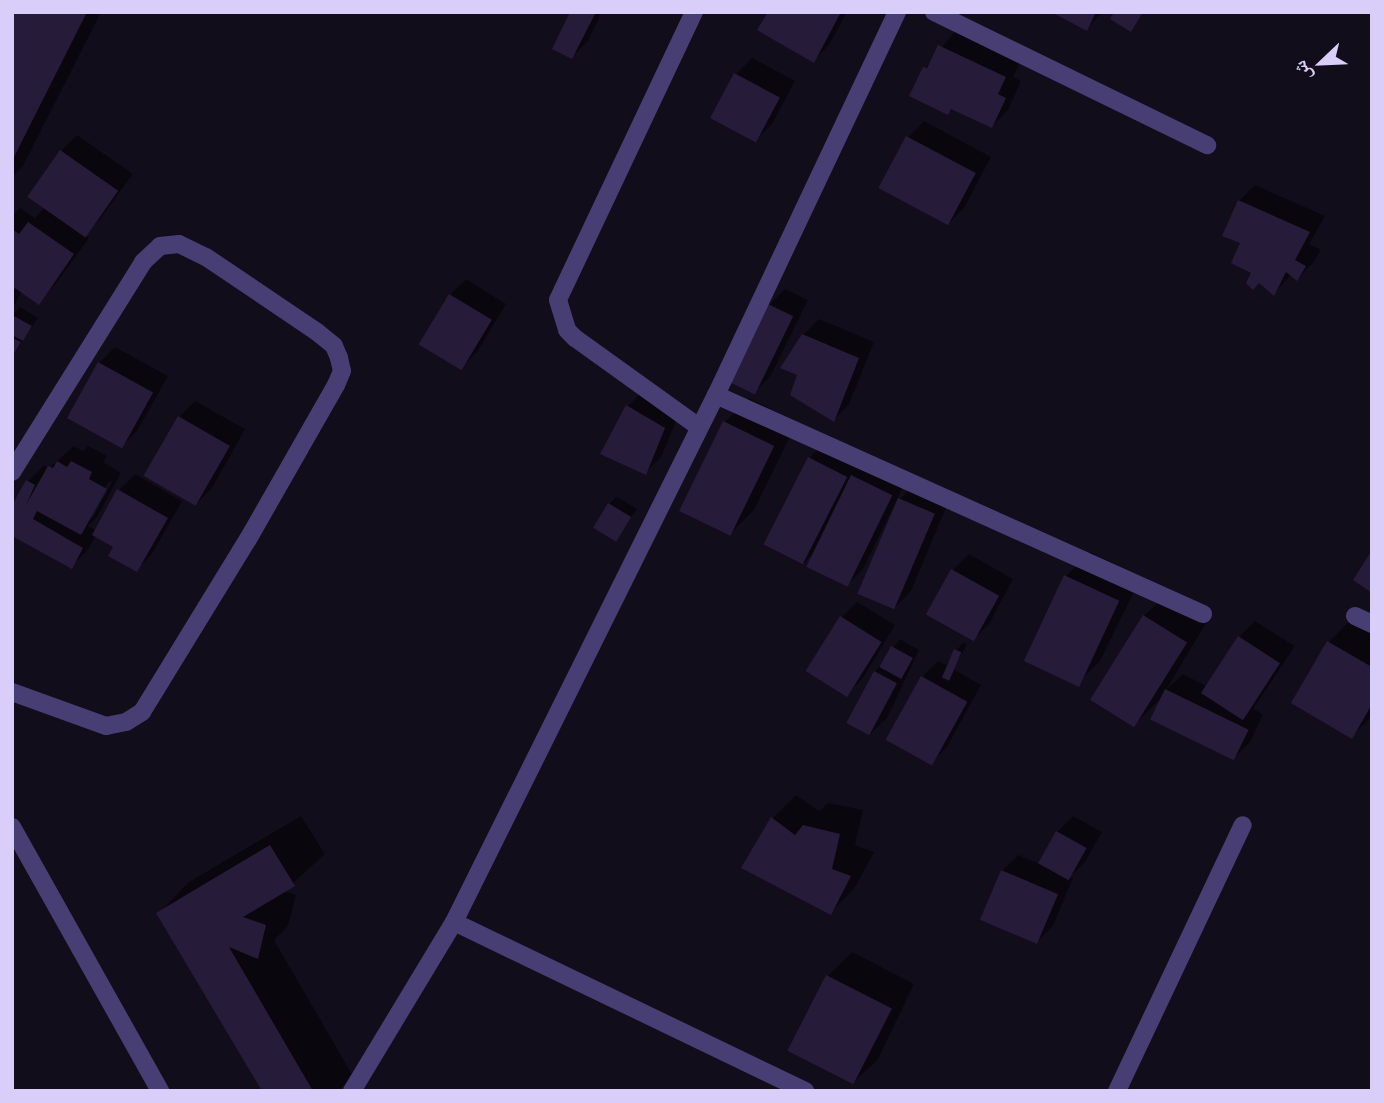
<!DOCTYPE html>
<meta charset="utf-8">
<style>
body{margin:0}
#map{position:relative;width:1384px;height:1103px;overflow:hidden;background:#110d1b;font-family:Lato,"Noto Naskh Arabic",sans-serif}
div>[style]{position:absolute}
.shadow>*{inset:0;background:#0007}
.building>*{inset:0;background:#261c39;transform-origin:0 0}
.street>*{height:18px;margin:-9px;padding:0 9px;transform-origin:9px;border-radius:9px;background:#473e74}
span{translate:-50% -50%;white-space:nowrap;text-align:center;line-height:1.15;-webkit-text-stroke:7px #110d1b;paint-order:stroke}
.frame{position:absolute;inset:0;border:14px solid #d8cef9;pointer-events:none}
.north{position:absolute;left:1286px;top:28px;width:70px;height:70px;-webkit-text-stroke:5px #110d1b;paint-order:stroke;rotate:247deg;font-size:19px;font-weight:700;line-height:28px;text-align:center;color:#d8cef9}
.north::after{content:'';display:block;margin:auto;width:24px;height:32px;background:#d8cef9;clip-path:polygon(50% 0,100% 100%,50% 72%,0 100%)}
</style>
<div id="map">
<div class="shadow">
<div style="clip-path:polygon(12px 12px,101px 12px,23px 166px,12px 177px)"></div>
<div style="clip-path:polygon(572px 12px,602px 12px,588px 41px,572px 57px)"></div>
<div style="clip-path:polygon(770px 12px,847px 12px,829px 45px,813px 61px)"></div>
<div style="clip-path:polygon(1055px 12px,1103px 12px,1086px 29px)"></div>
<div style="clip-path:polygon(956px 30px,1021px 60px,1013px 77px,1021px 81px,1008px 110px,992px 126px,953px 108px,948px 113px,925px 68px)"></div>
<div style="clip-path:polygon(752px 58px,795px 81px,772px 124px,756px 140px,713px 117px,736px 74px)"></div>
<div style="clip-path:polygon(924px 121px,991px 157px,964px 208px,948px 224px,880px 187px,908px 137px)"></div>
<div style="clip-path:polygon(77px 135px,133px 174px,100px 219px,85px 235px,89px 238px,54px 286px,38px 302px,22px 291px,12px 309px,12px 291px,17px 287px,12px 284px,12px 216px,20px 208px,35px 218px,45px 207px,29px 196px,61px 151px)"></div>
<div style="clip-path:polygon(1255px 185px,1325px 216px,1309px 244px,1321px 250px,1313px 263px,1297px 279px,1292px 274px,1274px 293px,1254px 272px,1242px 242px,1239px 201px)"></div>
<div style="clip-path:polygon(466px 279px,506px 304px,477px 352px,461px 368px,421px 343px,450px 295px)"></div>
<div style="clip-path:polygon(785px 289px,808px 300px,770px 377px,754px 393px,732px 381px,769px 305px)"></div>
<div style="clip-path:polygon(20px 307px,38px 318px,12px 357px,12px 315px)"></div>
<div style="clip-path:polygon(819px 319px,874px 342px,849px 404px,834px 420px,799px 375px,803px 335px)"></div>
<div style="clip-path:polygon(115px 347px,168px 376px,137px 431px,121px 447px,68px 417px,99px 363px)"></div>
<div style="clip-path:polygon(644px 390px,680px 412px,661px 457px,645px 473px,628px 406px)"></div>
<div style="clip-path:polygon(749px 398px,797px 422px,754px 510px,730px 534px,682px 510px,725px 422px)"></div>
<div style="clip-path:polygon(195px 401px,245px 429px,212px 488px,196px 504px,179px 417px)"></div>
<div style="clip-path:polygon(825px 442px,862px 460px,858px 470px,869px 460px,907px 479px,863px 569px,847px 585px,814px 553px,804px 563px,809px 458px)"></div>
<div style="clip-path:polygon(evenodd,74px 446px,83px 451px,88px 446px,107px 456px,103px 462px,121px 473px,97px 517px,88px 526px,96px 530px,119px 490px,135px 474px,182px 501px,152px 554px,136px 570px,116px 547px,96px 535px,87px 551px,71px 567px,12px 509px,28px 481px,44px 465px,49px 468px,74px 446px,109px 481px,112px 482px,93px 517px,89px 517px,109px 481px)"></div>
<div style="clip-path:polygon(916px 483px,950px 498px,911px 591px,895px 607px,898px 501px)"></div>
<div style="clip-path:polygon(617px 497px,637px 509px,615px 539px,609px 504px)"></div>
<div style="clip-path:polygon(1090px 552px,1141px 577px,1100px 661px,1076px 685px,1066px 576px)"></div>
<div style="clip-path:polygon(969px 554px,1013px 579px,989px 624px,973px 640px,928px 614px,953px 570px)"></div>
<div style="clip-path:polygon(1168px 593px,1209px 618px,1166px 690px,1183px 674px,1208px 687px,1239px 637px,1255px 621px,1295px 646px,1253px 709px,1263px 714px,1250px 742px,1234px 758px,1163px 696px,1134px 725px,1144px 616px)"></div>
<div style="clip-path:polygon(857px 602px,895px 625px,863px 678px,847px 694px,841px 618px)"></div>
<div style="clip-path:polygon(1352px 618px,1372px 629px,1372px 716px,1351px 737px,1293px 703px,1329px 642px)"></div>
<div style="clip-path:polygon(900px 639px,919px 650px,887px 718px,870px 734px,875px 672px)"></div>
<div style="clip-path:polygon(963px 642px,967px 644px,953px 669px,981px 685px,947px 747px,931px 763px,888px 738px,922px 677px,938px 661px,946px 665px)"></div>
<div style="clip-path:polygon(796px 795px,819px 811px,828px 803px,863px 810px,855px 845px,874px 852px,854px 889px,830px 913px,773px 818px)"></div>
<div style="clip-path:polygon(301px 816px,325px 854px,284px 891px,296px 895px,288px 926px,274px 940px,353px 1076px,338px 1091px,264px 1091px,159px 913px,189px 882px)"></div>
<div style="clip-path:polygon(1073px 816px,1102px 832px,1085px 862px,1070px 877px,1073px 878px,1053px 926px,1037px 942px,1002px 871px,1018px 855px,1040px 864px,1057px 832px)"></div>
<div style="clip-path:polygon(852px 952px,914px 984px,878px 1059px,854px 1082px,828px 976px)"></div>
</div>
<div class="building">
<div style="clip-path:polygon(12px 12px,87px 12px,12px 161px)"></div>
<div style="clip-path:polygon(570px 12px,596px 12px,572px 59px,552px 49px)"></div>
<div style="clip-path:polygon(768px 12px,841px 12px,814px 63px,757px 30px)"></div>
<div style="clip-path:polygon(1051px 12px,1096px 12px,1087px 31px)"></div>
<div style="clip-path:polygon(1114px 12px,1143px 12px,1131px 32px,1110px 19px)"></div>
<div style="clip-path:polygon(938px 45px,1006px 77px,998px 94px,1006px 98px,992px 128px,951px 109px,948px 115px,909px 96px,923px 67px,927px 68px)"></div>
<div style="left:734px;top:73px;width:52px;height:51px;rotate:28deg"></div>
<div style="left:906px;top:136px;width:79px;height:59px;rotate:28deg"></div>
<div style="left:60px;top:150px;width:71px;height:57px;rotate:35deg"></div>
<div style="clip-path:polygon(1238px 200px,1310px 232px,1295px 260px,1306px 266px,1297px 281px,1286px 272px,1274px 296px,1259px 283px,1253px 290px,1246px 283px,1251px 273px,1231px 263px,1240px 243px,1222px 236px)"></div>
<div style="clip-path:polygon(28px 222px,74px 254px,39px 305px,12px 286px,12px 229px,19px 234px)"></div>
<div style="left:449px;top:294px;width:50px;height:59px;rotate:31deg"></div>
<div style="left:768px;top:304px;width:28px;height:87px;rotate:26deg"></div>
<div style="clip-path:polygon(12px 315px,32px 326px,23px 341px,12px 335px)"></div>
<div style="clip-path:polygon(802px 334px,859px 358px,834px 422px,790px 395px,797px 375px,780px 368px)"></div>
<div style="clip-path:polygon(12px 338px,21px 342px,12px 357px)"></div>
<div style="left:98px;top:362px;width:63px;height:64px;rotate:29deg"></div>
<div style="clip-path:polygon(626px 405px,665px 428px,646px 475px,600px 454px)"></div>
<div style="left:178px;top:416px;width:60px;height:69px;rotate:30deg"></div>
<div style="left:723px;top:421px;width:57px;height:100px;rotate:26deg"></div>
<div style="left:808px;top:457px;width:44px;height:98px;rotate:27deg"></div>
<div style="clip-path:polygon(57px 461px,67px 467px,71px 461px,92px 472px,89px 479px,107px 489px,81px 535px,37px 511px,33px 519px,83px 548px,72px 569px,12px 536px,12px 505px,26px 480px,35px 485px,26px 505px,48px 466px,53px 468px)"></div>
<div style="left:851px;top:475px;width:46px;height:102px;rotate:26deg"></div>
<div style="clip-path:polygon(117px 489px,168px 518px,137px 572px,108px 556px,113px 547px,92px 535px)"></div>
<div style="left:898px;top:498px;width:40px;height:104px;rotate:23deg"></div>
<div style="left:608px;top:503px;width:27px;height:29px;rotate:31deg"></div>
<div style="clip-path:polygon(1372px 550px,1372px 593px,1353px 580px)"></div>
<div style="left:951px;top:569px;width:55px;height:52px;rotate:29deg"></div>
<div style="left:1064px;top:575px;width:61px;height:95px;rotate:25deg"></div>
<div style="left:1143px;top:615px;width:52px;height:100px;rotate:32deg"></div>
<div style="left:840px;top:616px;width:49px;height:65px;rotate:32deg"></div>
<div style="left:1238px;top:636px;width:50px;height:68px;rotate:33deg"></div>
<div style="clip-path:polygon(1327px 641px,1372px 667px,1372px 704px,1352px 739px,1291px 703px)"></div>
<div style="left:891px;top:646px;width:25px;height:24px;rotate:29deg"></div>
<div style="left:954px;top:649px;width:8px;height:31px;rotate:23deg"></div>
<div style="left:874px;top:671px;width:26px;height:59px;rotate:28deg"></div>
<div style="left:921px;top:676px;width:53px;height:73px;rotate:29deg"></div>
<div style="left:1165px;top:689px;width:93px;height:34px;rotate:26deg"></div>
<div style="clip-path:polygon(771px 817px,795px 835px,803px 825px,840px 834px,832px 869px,851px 876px,831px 915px,741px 868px)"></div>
<div style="left:1056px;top:831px;width:35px;height:37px;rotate:29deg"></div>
<div style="clip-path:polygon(270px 845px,295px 886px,243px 917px,266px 925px,258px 959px,229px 947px,313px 1091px,262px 1091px,156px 913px)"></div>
<div style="left:1001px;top:870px;width:62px;height:54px;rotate:23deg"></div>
<div style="left:826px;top:975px;width:74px;height:85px;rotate:27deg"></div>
</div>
<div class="street">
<div style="left:694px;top:12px;width:318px;rotate:115.3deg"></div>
<div style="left:558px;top:300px;width:31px;rotate:73deg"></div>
<div style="left:567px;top:330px;width:11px;rotate:45deg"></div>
<div style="left:575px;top:338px;width:153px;rotate:35.7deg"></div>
<div style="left:934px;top:12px;width:304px;rotate:26deg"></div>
<div style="left:716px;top:395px;width:534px;rotate:24.21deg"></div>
<div style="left:12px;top:472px;width:248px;rotate:-58deg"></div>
<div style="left:143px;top:262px;width:23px;rotate:-43deg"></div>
<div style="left:160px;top:246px;width:19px;rotate:-6deg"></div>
<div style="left:179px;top:244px;width:30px;rotate:26deg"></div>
<div style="left:206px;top:257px;width:134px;rotate:34deg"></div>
<div style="left:317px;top:332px;width:22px;rotate:39deg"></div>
<div style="left:334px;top:346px;width:13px;rotate:67deg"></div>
<div style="left:339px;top:358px;width:13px;rotate:77deg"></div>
<div style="left:342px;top:371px;width:15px;rotate:113deg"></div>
<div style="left:336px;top:385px;width:177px;rotate:119.7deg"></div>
<div style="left:248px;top:539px;width:203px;rotate:121.5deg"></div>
<div style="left:142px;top:712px;width:19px;rotate:148deg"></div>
<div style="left:126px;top:722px;width:20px;rotate:169deg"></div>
<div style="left:106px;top:726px;width:100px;rotate:-160.1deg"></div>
<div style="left:1355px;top:616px;width:19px;rotate:25deg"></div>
<div style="left:12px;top:827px;width:303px;rotate:60.7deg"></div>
<div style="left:454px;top:922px;width:390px;rotate:25.7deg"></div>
<div style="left:352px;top:1091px;width:197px;rotate:-58.9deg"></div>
<div style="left:454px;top:922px;width:589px;rotate:-63.57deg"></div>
<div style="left:716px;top:395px;width:424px;rotate:-64.7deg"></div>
<div style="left:1117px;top:1091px;width:294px;rotate:-64.7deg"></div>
</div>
<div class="frame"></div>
<div class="north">ش</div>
</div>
